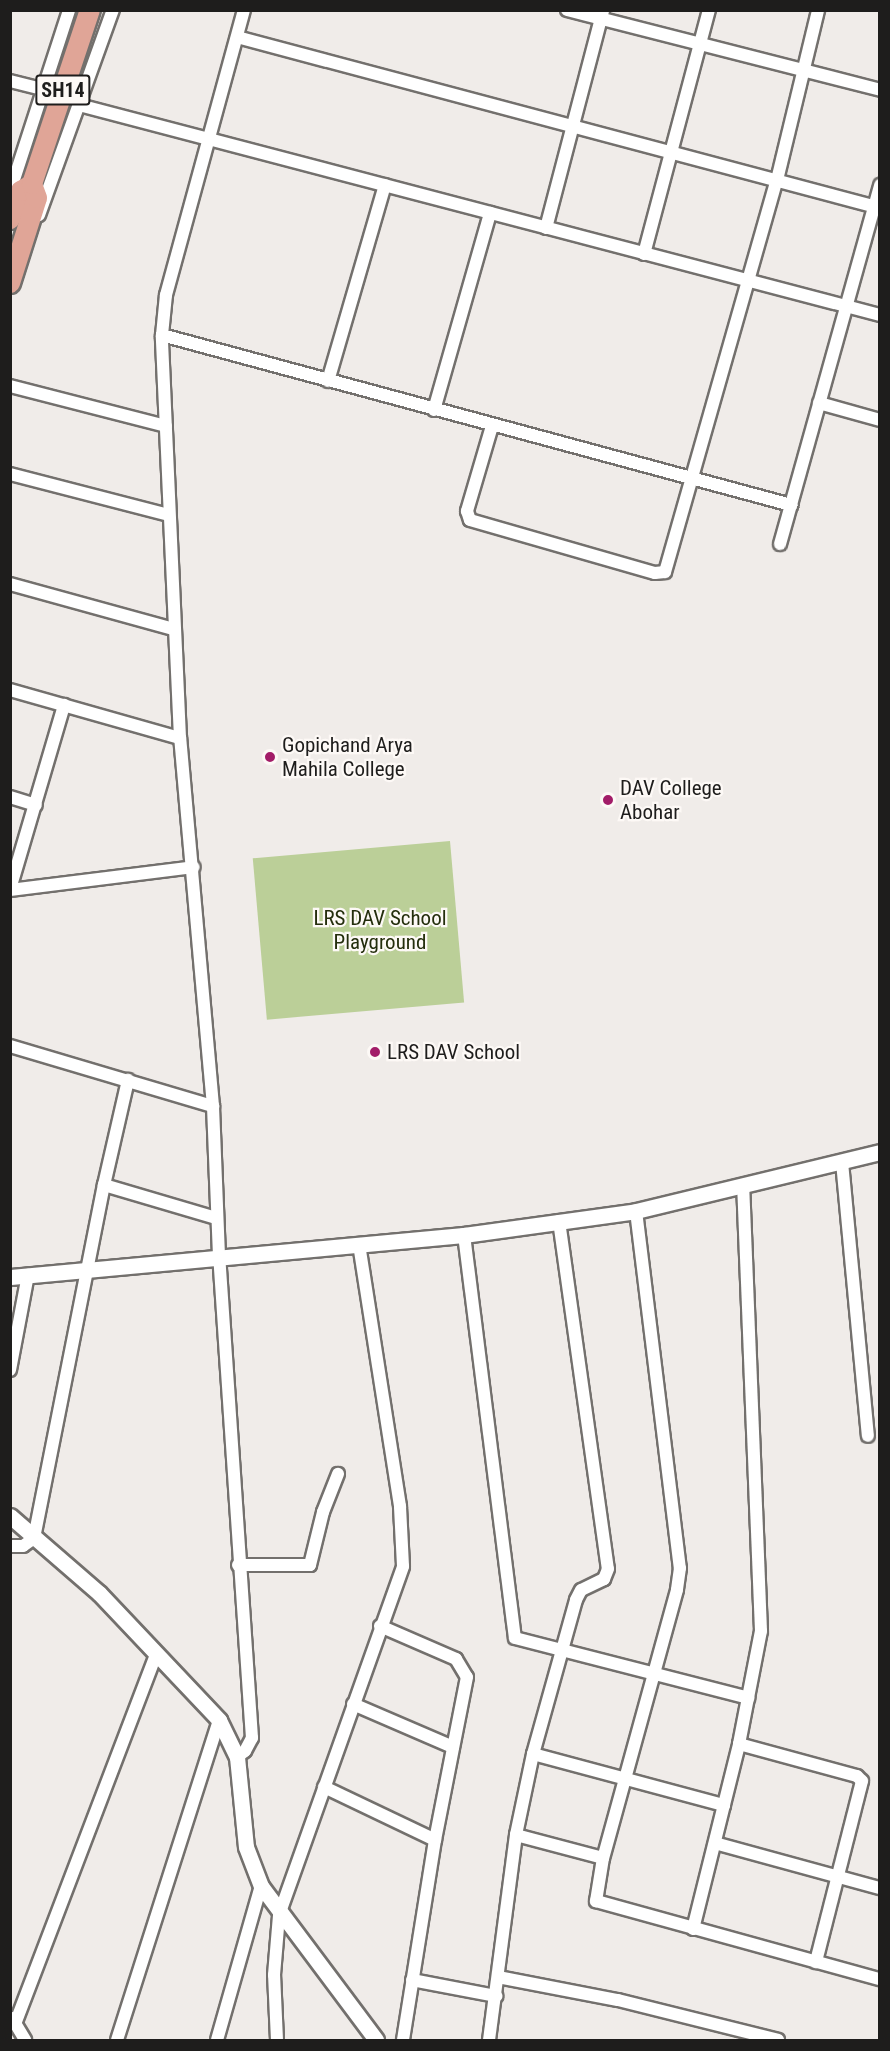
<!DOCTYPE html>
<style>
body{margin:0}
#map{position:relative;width:890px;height:2051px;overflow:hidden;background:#f0ece9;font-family:"Roboto Condensed",sans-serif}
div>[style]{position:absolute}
.green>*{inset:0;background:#bbcf98;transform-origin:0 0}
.roads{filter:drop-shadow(2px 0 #73706d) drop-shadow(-2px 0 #73706d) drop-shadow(0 2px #73706d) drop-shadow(0 -2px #73706d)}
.minor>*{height:12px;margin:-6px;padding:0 6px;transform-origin:6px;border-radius:6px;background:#fff}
.tertiary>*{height:15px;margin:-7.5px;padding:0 7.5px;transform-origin:7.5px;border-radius:7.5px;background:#fff}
.primary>*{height:20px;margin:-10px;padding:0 10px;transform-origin:10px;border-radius:10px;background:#e0a597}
.dots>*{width:16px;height:16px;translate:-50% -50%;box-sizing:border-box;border:3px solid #fdf9f6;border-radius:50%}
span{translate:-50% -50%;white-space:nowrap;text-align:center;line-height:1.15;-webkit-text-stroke:4.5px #fdf9f6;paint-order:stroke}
.shield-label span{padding:2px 4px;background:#fdf9f6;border:2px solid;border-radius:4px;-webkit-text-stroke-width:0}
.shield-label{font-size:20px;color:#1e1d1c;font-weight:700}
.poi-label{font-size:21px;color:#1e1d1c}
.left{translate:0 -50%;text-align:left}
.park-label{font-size:21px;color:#242e0c}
.frame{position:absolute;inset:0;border:12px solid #1e1d1c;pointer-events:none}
</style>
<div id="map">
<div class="green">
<div style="left:450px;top:841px;width:162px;height:198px;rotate:85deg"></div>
</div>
<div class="roads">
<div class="minor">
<div style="left:567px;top:10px;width:323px;rotate:14.3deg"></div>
<div style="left:237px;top:37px;width:665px;rotate:14.89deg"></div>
<div style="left:10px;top:81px;width:33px;rotate:14deg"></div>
<div style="left:79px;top:105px;width:828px;rotate:14.69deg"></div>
<div style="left:10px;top:192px;width:191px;rotate:-72deg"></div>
<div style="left:39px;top:215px;width:218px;rotate:-70.2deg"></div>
<div style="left:546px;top:228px;width:225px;rotate:-75.3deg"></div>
<div style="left:644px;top:254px;width:253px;rotate:-75.1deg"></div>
<div style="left:162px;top:335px;width:652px;rotate:15.12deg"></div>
<div style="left:328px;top:381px;width:204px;rotate:-73.8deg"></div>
<div style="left:10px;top:386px;width:161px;rotate:14.4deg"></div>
<div style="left:819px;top:403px;width:63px;rotate:15.6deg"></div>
<div style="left:434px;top:410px;width:205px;rotate:-74.1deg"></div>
<div style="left:492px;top:426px;width:89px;rotate:106.4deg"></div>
<div style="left:467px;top:511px;width:9px;rotate:72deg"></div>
<div style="left:470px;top:520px;width:192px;rotate:16deg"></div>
<div style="left:655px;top:573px;width:10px;rotate:-6deg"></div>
<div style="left:665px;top:572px;width:408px;rotate:-74.1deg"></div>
<div style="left:777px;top:180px;width:175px;rotate:-76.4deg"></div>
<div style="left:10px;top:474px;width:164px;rotate:14.5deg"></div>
<div style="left:780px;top:544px;width:373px;rotate:-74.4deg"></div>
<div style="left:10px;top:584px;width:169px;rotate:15.4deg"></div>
<div style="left:10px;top:690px;width:177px;rotate:15.8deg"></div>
<div style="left:10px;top:797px;width:27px;rotate:17deg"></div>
<div style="left:10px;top:889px;width:192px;rotate:-73.6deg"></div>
<div style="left:10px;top:890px;width:185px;rotate:-7.1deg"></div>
<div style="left:10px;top:1046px;width:212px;rotate:16.5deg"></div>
<div style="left:842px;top:1162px;width:275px;rotate:84.6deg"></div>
<div style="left:104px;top:1185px;width:108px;rotate:-77.1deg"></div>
<div style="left:636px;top:1211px;width:360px;rotate:83deg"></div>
<div style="left:680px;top:1568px;width:22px;rotate:98deg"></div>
<div style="left:677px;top:1590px;width:278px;rotate:105.4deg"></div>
<div style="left:603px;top:1858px;width:44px;rotate:99.2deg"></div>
<div style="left:596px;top:1901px;width:295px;rotate:15.4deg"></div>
<div style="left:559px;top:1221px;width:351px;rotate:82deg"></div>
<div style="left:608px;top:1569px;width:11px;rotate:112deg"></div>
<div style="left:604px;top:1579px;width:25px;rotate:154deg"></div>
<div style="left:581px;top:1590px;width:11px;rotate:117deg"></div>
<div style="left:576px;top:1600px;width:160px;rotate:105.6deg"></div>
<div style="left:533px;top:1754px;width:83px;rotate:101.9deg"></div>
<div style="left:516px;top:1835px;width:90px;rotate:14.8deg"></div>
<div style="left:464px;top:1235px;width:406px;rotate:82.8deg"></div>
<div style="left:515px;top:1638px;width:241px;rotate:14.4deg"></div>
<div style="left:10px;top:1370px;width:97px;rotate:-79.3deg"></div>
<div style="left:10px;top:1546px;width:13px"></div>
<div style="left:23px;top:1546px;width:14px;rotate:-36deg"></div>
<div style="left:34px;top:1538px;width:360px;rotate:-78.8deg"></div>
<div style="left:104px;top:1185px;width:117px;rotate:16.4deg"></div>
<div style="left:238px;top:1565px;width:72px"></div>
<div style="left:310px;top:1565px;width:55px;rotate:-76.2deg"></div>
<div style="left:323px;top:1512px;width:41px;rotate:-68.5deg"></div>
<div style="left:380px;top:1626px;width:83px;rotate:23.5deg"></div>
<div style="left:456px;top:1659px;width:21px;rotate:59deg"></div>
<div style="left:467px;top:1677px;width:166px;rotate:101.1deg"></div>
<div style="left:435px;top:1840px;width:203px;rotate:99.1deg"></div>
<div style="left:353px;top:1704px;width:109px;rotate:23.3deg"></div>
<div style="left:739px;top:1744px;width:122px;rotate:15.2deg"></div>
<div style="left:857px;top:1776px;width:7px;rotate:45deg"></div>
<div style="left:862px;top:1781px;width:187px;rotate:104.3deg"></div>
<div style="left:533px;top:1754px;width:198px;rotate:15deg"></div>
<div style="left:237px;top:1757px;width:10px;rotate:-37deg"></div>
<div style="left:245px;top:1751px;width:15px;rotate:-62deg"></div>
<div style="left:252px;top:1738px;width:483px;rotate:-93.9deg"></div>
<div style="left:219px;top:1256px;width:150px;rotate:-92.3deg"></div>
<div style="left:213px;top:1106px;width:369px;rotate:-95.1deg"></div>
<div style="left:180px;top:738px;width:403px;rotate:-92.6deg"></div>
<div style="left:162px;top:335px;width:40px;rotate:-84.3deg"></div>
<div style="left:166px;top:295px;width:295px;rotate:-74.7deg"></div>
<div style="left:324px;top:1787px;width:123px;rotate:25.5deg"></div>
<div style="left:715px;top:1843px;width:171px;rotate:15.3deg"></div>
<div style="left:693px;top:1929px;width:191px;rotate:-76deg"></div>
<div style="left:739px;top:1744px;width:115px;rotate:-79deg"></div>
<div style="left:761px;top:1631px;width:444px;rotate:-92.3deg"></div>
<div style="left:498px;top:1977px;width:122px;rotate:10.9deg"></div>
<div style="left:618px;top:2000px;width:165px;rotate:14deg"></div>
<div style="left:412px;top:1980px;width:86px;rotate:10.8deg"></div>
<div style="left:12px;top:2018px;width:26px;rotate:59deg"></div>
<div style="left:15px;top:2024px;width:397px;rotate:-69.1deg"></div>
<div style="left:117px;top:2040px;width:336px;rotate:-72.3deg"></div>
<div style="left:217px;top:2040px;width:160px;rotate:-74.1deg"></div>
<div style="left:277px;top:2040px;width:65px;rotate:-92.6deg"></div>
<div style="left:274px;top:1975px;width:60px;rotate:-85.2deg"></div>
<div style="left:279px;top:1915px;width:370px;rotate:-70.4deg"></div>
<div style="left:403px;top:1566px;width:60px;rotate:-92.9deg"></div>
<div style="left:400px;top:1506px;width:265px;rotate:-98.9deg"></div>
<div style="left:489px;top:2040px;width:207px;rotate:-82.5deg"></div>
</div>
<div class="tertiary">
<div style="left:10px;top:1277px;width:456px;rotate:-5.3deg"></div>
<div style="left:464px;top:1235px;width:174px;rotate:-7.9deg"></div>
<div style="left:636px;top:1211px;width:251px;rotate:-13.6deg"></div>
<div style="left:10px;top:1516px;width:118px;rotate:40.9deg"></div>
<div style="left:99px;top:1593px;width:175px;rotate:46.6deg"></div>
<div style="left:219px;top:1720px;width:41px;rotate:64.1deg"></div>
<div style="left:237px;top:1757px;width:90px;rotate:84.3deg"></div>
<div style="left:246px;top:1847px;width:42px;rotate:69deg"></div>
<div style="left:261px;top:1886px;width:192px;rotate:53.2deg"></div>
</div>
<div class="primary">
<div style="left:10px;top:219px;width:30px;rotate:-69deg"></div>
<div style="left:21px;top:191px;width:13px;rotate:-32deg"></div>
<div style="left:10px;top:283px;width:89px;rotate:-72.4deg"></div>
<div style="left:37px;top:198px;width:15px;rotate:-110deg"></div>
<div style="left:32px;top:184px;width:183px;rotate:-71.6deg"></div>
</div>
</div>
<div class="dots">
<div style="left:270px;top:757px;background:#a21c68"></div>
<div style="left:608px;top:800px;background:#a21c68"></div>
<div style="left:375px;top:1052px;background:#a21c68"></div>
</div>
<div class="shield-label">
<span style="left:63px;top:90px">SH14</span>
</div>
<div class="poi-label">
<span class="left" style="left:282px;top:757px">Gopichand Arya<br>Mahila College</span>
<span class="left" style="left:620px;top:800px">DAV College<br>Abohar</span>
<span class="left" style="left:387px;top:1052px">LRS DAV School</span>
</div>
<div class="park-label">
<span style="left:380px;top:930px">LRS DAV School<br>Playground</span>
</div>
<div class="frame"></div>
</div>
